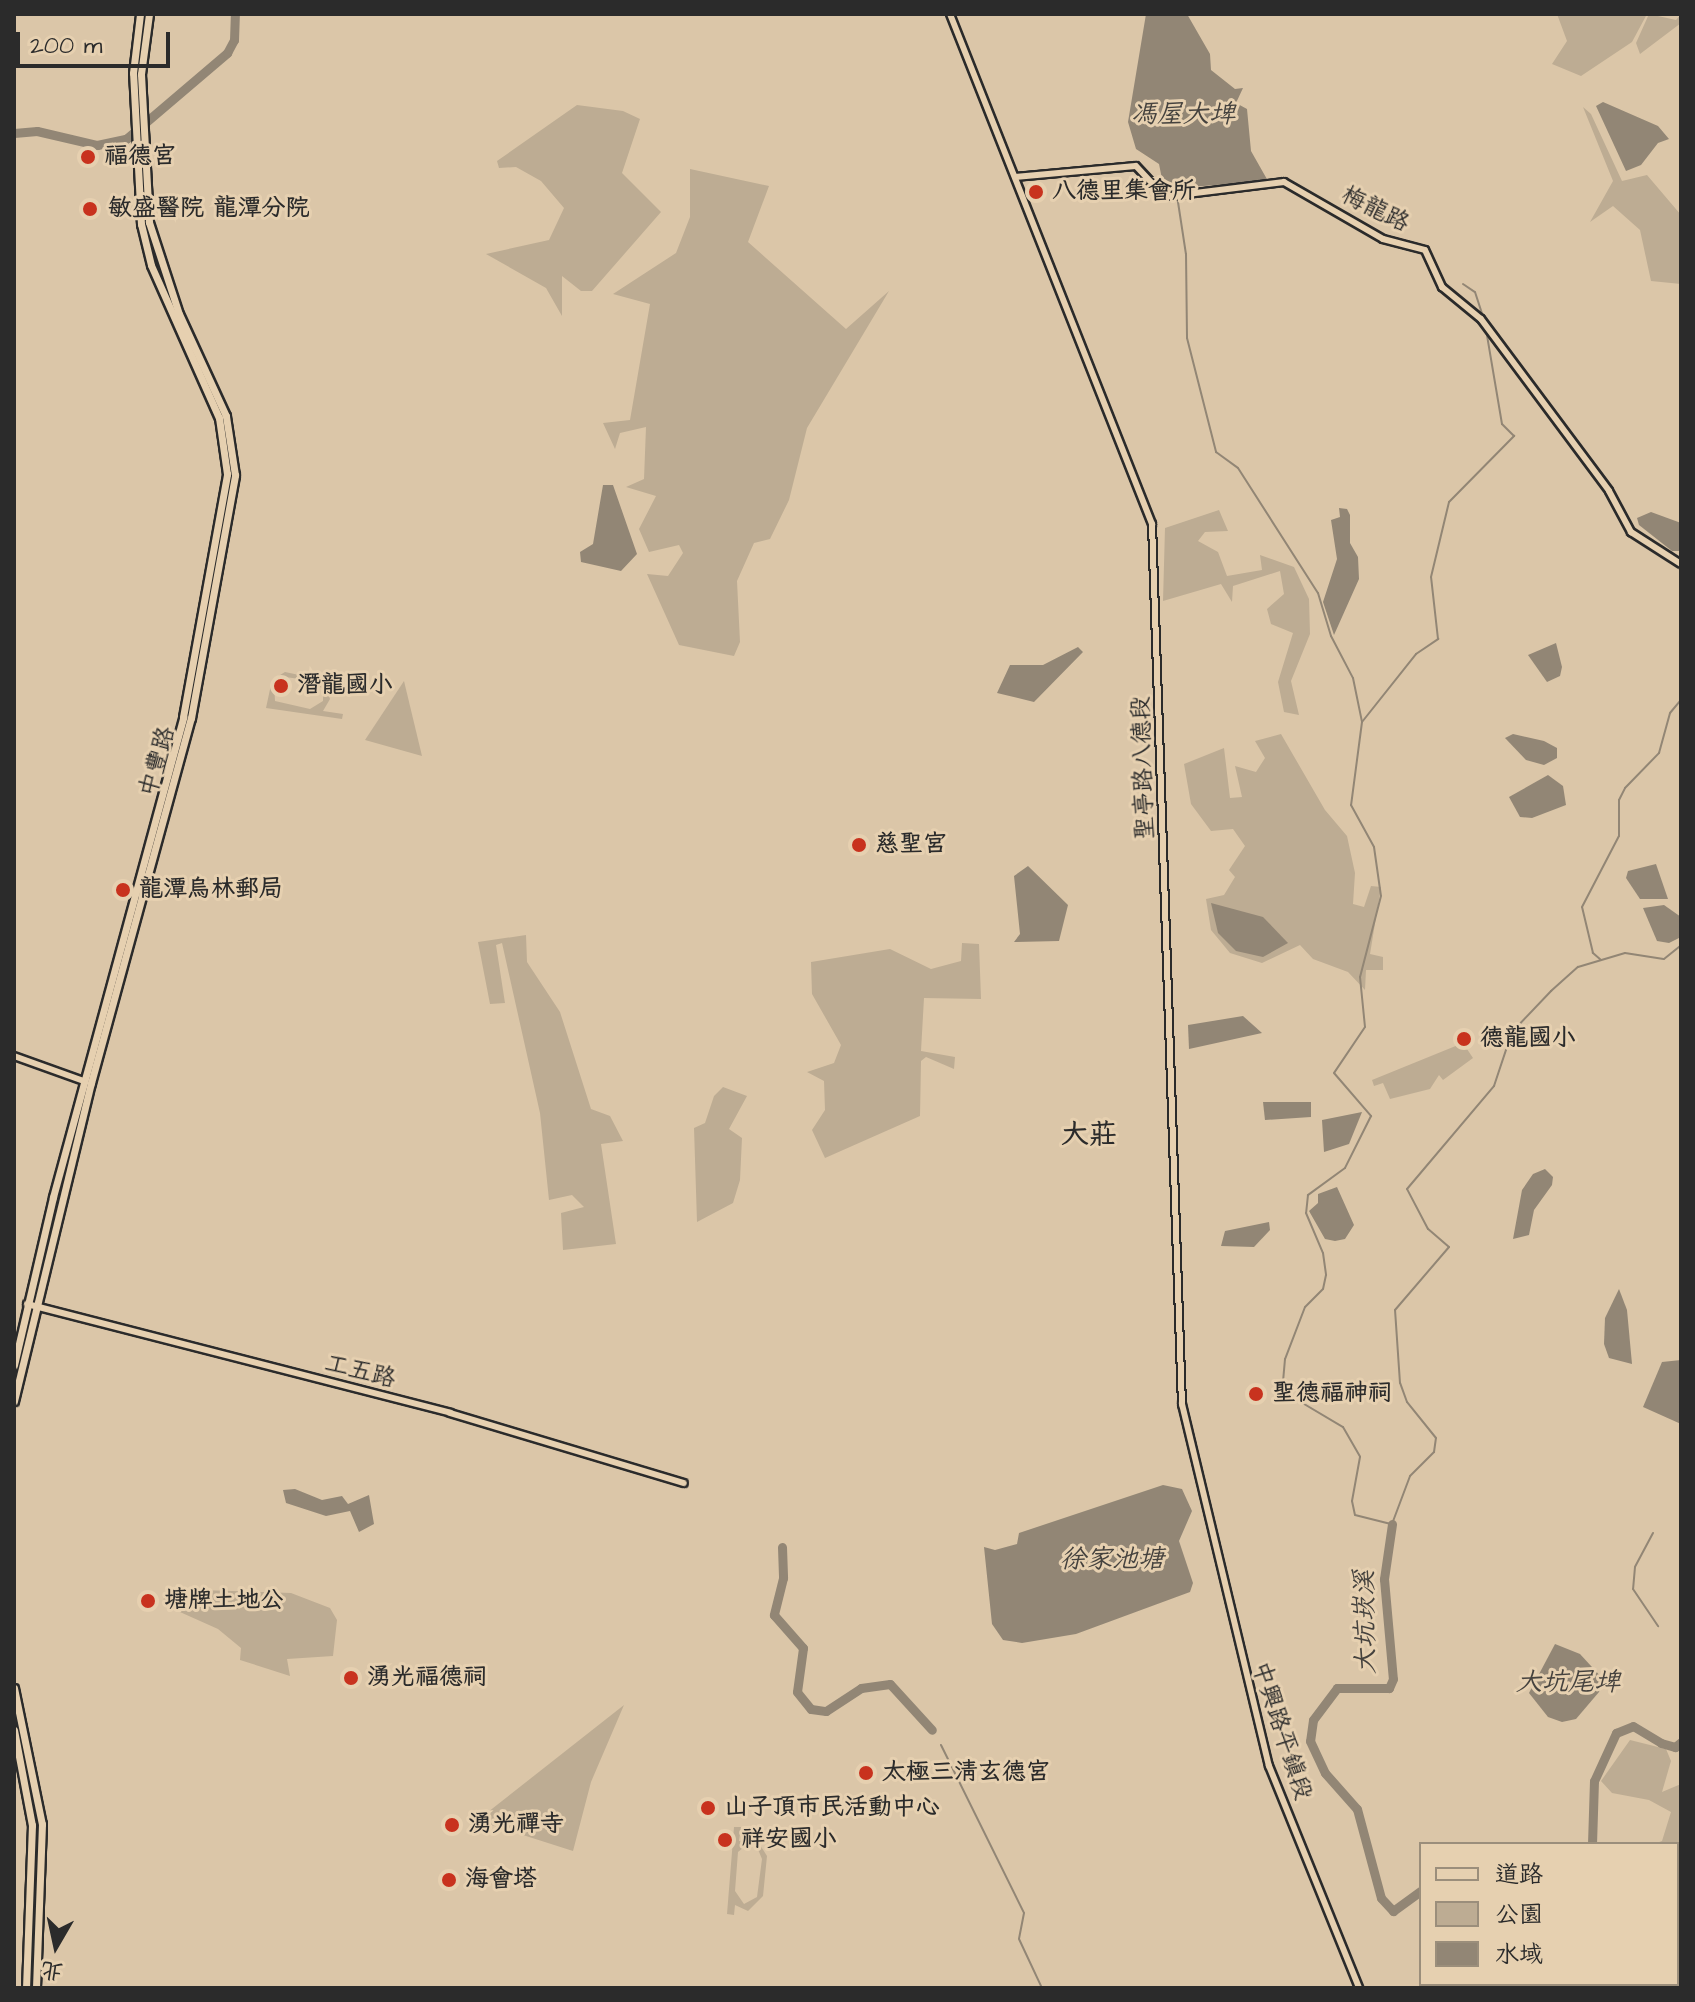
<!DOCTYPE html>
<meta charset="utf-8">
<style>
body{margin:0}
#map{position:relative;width:1695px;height:2002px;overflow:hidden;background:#dbc6a8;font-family:"Architects Daughter","LXGW WenKai TC",sans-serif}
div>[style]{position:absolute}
.green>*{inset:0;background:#bdac93}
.water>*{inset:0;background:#928675}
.stream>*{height:2px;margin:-1px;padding:0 1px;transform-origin:1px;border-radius:1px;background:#928675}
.river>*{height:9px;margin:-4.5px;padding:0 4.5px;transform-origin:4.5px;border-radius:4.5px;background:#928675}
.roads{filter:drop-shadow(2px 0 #2b2b2b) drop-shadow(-2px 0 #2b2b2b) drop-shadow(0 2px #2b2b2b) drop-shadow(0 -2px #2b2b2b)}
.minor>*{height:6px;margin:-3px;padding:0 3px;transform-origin:3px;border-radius:3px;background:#e6d0b0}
.major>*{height:7px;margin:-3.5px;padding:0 3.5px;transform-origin:3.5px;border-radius:3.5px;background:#e6d0b0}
.dots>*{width:22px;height:22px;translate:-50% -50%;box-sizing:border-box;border:4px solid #e6d0b0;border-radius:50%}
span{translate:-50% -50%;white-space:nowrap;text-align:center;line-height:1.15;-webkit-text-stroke:6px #e6d0b0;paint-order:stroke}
.poi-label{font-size:24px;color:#2b2b2b;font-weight:700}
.left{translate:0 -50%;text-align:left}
.street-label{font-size:24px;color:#2b2b2b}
.water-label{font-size:26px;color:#45423e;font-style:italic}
.quarter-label{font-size:28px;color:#2b2b2b;font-weight:700}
.frame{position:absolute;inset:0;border:16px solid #2b2b2b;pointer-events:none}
.legend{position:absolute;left:1419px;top:1842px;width:260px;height:144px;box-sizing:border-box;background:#e6d0b0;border:2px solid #9b8e7b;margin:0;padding:10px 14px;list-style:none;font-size:24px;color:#2b2b2b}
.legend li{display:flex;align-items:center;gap:16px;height:40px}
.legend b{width:40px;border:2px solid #9b8e7b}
.north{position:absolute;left:16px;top:1906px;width:80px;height:80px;-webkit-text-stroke:6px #e6d0b0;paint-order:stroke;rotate:189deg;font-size:22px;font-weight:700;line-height:32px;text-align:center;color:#2b2b2b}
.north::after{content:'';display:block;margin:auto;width:28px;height:36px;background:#2b2b2b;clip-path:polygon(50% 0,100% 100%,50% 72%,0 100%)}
.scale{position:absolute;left:16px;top:32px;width:154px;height:36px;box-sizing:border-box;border:4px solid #2b2b2b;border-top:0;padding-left:10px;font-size:24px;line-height:28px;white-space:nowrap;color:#2b2b2b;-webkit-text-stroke:6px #e6d0b0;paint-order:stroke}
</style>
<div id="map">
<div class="green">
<div style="clip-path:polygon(1557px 14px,1647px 14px,1632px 42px,1581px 76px,1552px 64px,1567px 41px)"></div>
<div style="clip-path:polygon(1649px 14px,1676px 20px,1681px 14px,1681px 23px,1640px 54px,1636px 43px)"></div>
<div style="clip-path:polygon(577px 105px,623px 111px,640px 119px,622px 173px,661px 212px,592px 291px,581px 291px,562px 276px,562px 316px,546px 288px,486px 254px,549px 240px,564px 208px,541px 181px,516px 167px,499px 168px,497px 161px)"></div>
<div style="clip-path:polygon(1583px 107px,1591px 114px,1622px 181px,1647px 175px,1681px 215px,1681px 284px,1651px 281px,1640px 230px,1613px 206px,1590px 222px,1613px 181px)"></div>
<div style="clip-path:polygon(690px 169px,769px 186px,748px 242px,846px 329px,889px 291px,807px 428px,789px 500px,770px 539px,754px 543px,737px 581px,740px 642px,734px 656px,679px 645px,647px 574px,668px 576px,683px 553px,679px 545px,649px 552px,639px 529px,656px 496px,626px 487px,644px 479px,646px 427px,620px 433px,615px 449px,603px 423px,630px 420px,650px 304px,613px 294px,676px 253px,690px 217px)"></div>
<div style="clip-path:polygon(1219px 510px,1228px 531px,1205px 532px,1198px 541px,1218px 552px,1227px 576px,1262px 570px,1260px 555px,1294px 567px,1309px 599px,1310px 634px,1291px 681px,1299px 715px,1284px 712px,1278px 682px,1293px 633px,1271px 624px,1267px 609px,1284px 594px,1280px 571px,1233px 586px,1232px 602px,1221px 584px,1163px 601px,1165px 528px)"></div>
<div style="clip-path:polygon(evenodd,285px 672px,323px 680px,330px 699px,323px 711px,343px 714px,342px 719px,266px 708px,272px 680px,285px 672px,285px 677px,315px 681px,323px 690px,323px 701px,310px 709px,275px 701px,274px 683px,285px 677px)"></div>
<div style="clip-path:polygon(404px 681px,422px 756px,365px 740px)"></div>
<div style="clip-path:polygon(1281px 734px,1325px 810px,1347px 836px,1355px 873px,1353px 904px,1364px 907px,1371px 886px,1381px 887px,1370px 954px,1383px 957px,1383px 970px,1366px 970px,1365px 990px,1348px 972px,1313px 959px,1300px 945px,1262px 963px,1230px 953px,1211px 930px,1206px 899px,1224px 895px,1235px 877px,1229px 870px,1245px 846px,1233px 829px,1211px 831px,1191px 804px,1184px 764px,1224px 748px,1230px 798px,1242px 797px,1235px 766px,1256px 772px,1265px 758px,1255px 741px)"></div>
<div style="clip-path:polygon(526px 935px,527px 962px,560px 1012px,591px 1109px,610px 1116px,623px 1141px,601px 1144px,616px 1244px,563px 1250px,561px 1213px,584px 1207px,572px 1195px,549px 1200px,540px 1113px,502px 943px,496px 945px,505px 1003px,490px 1004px,478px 942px)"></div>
<div style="clip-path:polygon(962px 943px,979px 944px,981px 999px,924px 998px,921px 1051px,955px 1057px,954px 1069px,926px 1057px,921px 1061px,920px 1116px,825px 1158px,812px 1130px,825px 1110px,824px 1081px,807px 1072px,834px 1063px,841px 1045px,812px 994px,811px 962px,890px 949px,931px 969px,961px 961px)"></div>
<div style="clip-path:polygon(1463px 1043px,1473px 1058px,1443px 1080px,1439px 1075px,1430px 1089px,1390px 1099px,1383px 1083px,1374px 1086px,1372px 1080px)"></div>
<div style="clip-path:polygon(723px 1087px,747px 1096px,729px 1129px,742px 1138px,740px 1180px,733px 1203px,697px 1222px,694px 1128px,705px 1123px,714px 1096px)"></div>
<div style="clip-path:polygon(167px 1589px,291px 1593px,330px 1608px,337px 1620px,333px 1656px,287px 1659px,290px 1676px,240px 1660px,241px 1648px,218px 1629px,162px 1604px)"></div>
<div style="clip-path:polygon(624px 1705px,591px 1782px,573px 1851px,485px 1823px,488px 1812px)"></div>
<div style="clip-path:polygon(1630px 1740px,1666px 1749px,1671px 1761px,1662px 1792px,1681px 1784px,1677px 1929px,1677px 1844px,1654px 1844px,1662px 1841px,1671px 1812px,1649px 1800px,1612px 1793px,1601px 1781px)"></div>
<div style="clip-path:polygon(evenodd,734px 1827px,741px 1827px,739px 1841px,757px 1840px,767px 1856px,763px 1896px,748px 1911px,735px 1905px,734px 1915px,727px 1914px,734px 1827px,749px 1843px,757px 1847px,762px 1859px,757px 1897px,744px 1904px,735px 1891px,738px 1852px,749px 1843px)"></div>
</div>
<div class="water">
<div style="clip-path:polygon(1146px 14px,1187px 14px,1210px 54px,1211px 70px,1235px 89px,1243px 88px,1236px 103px,1247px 109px,1251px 151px,1268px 181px,1164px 189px,1159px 164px,1136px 149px,1128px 122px)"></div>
<div style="clip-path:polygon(1603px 102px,1658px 126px,1669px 139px,1658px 143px,1641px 165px,1626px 171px,1596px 106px)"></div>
<div style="clip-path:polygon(603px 485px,613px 485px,637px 554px,621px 571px,581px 562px,580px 552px,593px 544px)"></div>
<div style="clip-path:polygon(1339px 508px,1347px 509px,1350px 515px,1350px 543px,1358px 557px,1359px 579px,1334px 635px,1323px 602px,1337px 559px,1331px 520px,1340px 517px)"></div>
<div style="clip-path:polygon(1651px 512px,1681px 523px,1681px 551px,1672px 551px,1639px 525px,1637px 518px)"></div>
<div style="clip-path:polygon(1556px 643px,1562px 667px,1560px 676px,1547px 682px,1528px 655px)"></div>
<div style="clip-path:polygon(1078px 647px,1083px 652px,1034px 702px,997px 693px,1010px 665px,1043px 665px)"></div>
<div style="clip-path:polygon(1513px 734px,1544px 741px,1557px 748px,1557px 758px,1544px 765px,1526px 760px,1505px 738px)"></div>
<div style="clip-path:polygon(1548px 775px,1563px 786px,1566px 805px,1532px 818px,1520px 817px,1509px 797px)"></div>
<div style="clip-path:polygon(1656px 864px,1668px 899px,1640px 899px,1626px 878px,1628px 871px)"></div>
<div style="clip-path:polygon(1028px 866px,1068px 905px,1059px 941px,1014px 942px,1020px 934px,1014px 876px)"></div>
<div style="clip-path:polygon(1211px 903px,1263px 917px,1288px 943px,1263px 957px,1236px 951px,1218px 933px)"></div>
<div style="clip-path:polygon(1664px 905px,1681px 917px,1681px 937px,1669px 943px,1657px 941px,1643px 908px)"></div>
<div style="clip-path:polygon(1243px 1016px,1262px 1033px,1189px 1049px,1188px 1025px)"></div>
<div style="clip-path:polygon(1263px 1102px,1311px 1102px,1311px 1117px,1265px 1120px)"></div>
<div style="clip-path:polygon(1362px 1112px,1349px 1144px,1324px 1152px,1322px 1120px)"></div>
<div style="clip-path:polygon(1545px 1169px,1553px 1177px,1552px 1185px,1534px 1210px,1529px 1235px,1513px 1239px,1522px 1190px,1533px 1174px)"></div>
<div style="clip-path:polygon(1337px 1187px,1354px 1225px,1345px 1239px,1335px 1241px,1325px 1239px,1309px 1211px,1318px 1203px,1318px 1194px)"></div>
<div style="clip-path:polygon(1269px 1222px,1270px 1230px,1254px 1247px,1221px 1246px,1225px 1231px)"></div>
<div style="clip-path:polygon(1619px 1289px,1627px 1310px,1632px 1364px,1609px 1358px,1604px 1344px,1605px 1318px)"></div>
<div style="clip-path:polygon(1681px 1360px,1681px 1424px,1643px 1407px,1662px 1362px)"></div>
<div style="clip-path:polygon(1163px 1485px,1182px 1489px,1192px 1511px,1179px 1541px,1193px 1583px,1190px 1592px,1076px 1634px,1022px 1643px,1003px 1640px,992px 1624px,984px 1547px,995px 1550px,1017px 1544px,1019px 1533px)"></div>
<div style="clip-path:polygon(295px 1489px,322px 1500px,342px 1496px,348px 1504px,369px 1495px,374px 1524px,359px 1532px,350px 1511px,326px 1516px,286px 1503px,283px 1490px)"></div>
<div style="clip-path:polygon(1555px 1644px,1580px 1654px,1603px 1679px,1599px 1692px,1576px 1719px,1562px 1722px,1548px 1717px,1529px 1693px)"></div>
</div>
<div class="stream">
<div style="left:1176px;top:189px;width:66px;rotate:81.3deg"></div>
<div style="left:1186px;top:254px;width:84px;rotate:89.3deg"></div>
<div style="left:1187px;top:338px;width:118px;rotate:75.7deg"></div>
<div style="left:1216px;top:452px;width:27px;rotate:36deg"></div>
<div style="left:1238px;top:468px;width:148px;rotate:57.4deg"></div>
<div style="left:1318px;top:593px;width:45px;rotate:73.2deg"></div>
<div style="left:1331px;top:636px;width:47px;rotate:62.4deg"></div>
<div style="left:1353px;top:678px;width:45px;rotate:78.4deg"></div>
<div style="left:1362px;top:722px;width:84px;rotate:97.5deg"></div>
<div style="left:1351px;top:805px;width:48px;rotate:61.3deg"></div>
<div style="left:1374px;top:847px;width:49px;rotate:81.9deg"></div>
<div style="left:1381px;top:896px;width:84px;rotate:104.5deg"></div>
<div style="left:1360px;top:977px;width:50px;rotate:84.3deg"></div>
<div style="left:1365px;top:1027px;width:55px;rotate:124deg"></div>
<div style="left:1334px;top:1073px;width:57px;rotate:49.3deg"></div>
<div style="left:1371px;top:1116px;width:58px;rotate:116.6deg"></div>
<div style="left:1345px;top:1168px;width:46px;rotate:143.9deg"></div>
<div style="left:1308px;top:1195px;width:18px;rotate:96deg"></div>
<div style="left:1306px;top:1213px;width:43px;rotate:67deg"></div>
<div style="left:1323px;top:1253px;width:22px;rotate:82deg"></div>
<div style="left:1326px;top:1275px;width:14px;rotate:102deg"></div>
<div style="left:1323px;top:1289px;width:25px;rotate:135deg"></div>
<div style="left:1305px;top:1307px;width:56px;rotate:111deg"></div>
<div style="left:1285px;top:1359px;width:24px;rotate:95deg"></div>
<div style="left:1283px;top:1383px;width:19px;rotate:54deg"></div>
<div style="left:1294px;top:1398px;width:57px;rotate:30.6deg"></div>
<div style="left:1343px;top:1427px;width:34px;rotate:60deg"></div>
<div style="left:1360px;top:1457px;width:45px;rotate:100.3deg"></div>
<div style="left:1352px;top:1501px;width:14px;rotate:78deg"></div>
<div style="left:1355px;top:1515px;width:38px;rotate:14deg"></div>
<div style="left:1392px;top:1524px;width:51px;rotate:-69.4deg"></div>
<div style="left:1410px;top:1476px;width:34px;rotate:-45deg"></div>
<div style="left:1434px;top:1452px;width:14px;rotate:-82deg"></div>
<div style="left:1436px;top:1438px;width:46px;rotate:-128.9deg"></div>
<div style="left:1407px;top:1402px;width:20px;rotate:-110deg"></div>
<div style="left:1400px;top:1383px;width:73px;rotate:-93.9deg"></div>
<div style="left:1395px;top:1310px;width:83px;rotate:-49.4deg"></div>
<div style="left:1449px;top:1247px;width:28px;rotate:-139deg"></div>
<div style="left:1428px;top:1229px;width:45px;rotate:-117.7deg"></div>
<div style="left:1407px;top:1189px;width:135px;rotate:-49.8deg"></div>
<div style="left:1494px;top:1086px;width:57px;rotate:-71.6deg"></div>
<div style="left:1512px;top:1032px;width:57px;rotate:-46.4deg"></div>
<div style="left:1551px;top:991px;width:36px;rotate:-42deg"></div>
<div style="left:1578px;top:967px;width:49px;rotate:-16.6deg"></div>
<div style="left:1625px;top:953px;width:39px;rotate:9deg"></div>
<div style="left:1664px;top:959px;width:22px;rotate:-39deg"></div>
<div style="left:1463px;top:284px;width:14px;rotate:34deg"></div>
<div style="left:1475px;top:292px;width:28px;rotate:72deg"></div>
<div style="left:1362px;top:722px;width:87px;rotate:-51.5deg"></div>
<div style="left:1416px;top:654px;width:27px;rotate:-34deg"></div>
<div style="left:1438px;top:639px;width:62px;rotate:-96.4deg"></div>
<div style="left:1431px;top:577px;width:77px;rotate:-76.5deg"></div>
<div style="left:1449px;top:502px;width:93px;rotate:-45.4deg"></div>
<div style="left:1514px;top:436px;width:17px;rotate:-135deg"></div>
<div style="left:1502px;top:424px;width:96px;rotate:-99.6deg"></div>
<div style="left:1601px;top:960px;width:11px;rotate:-139deg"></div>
<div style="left:1593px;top:953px;width:47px;rotate:-103.4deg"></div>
<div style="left:1582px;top:907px;width:80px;rotate:-62.5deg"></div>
<div style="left:1619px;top:836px;width:36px;rotate:-90deg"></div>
<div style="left:1619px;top:800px;width:13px;rotate:-63deg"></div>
<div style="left:1625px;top:788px;width:49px;rotate:-45.8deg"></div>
<div style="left:1659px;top:753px;width:41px;rotate:-74.6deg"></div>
<div style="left:1670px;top:713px;width:17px;rotate:-50deg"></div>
<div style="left:1653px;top:1533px;width:38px;rotate:118deg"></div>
<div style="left:1635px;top:1567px;width:22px;rotate:95deg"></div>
<div style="left:1633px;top:1589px;width:45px;rotate:56deg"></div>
<div style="left:941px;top:1745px;width:187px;rotate:63.7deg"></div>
<div style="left:1024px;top:1913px;width:26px;rotate:101deg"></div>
<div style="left:1019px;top:1939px;width:54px;rotate:64.9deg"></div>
</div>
<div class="river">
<div style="left:14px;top:133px;width:23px;rotate:-5deg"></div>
<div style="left:37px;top:131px;width:62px;rotate:13.1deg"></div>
<div style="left:97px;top:145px;width:30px;rotate:-12deg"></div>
<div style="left:126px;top:139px;width:133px;rotate:-40.4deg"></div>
<div style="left:227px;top:53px;width:15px;rotate:-62deg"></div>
<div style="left:234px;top:40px;width:26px;rotate:-88deg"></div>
<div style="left:1392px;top:1524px;width:56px;rotate:98.3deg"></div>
<div style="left:1384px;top:1579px;width:100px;rotate:84.9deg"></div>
<div style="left:1393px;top:1679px;width:10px;rotate:114deg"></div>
<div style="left:1389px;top:1688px;width:52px;rotate:180deg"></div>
<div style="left:1337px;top:1688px;width:40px;rotate:127deg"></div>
<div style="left:1313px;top:1720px;width:21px;rotate:98deg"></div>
<div style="left:1310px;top:1741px;width:35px;rotate:65deg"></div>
<div style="left:1325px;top:1773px;width:48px;rotate:48.4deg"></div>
<div style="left:1357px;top:1809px;width:92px;rotate:74.9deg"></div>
<div style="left:1381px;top:1898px;width:18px;rotate:47deg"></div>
<div style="left:1393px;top:1911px;width:34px;rotate:-36deg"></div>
<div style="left:782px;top:1547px;width:31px;rotate:88deg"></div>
<div style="left:783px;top:1578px;width:38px;rotate:104deg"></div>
<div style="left:774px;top:1615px;width:44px;rotate:48.7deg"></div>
<div style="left:803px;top:1648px;width:44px;rotate:97.8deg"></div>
<div style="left:797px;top:1692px;width:22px;rotate:51deg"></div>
<div style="left:811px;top:1709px;width:15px;rotate:8deg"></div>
<div style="left:826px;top:1711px;width:42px;rotate:-33.3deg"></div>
<div style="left:861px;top:1688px;width:29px;rotate:-8deg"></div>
<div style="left:890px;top:1684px;width:62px;rotate:47.6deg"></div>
<div style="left:1592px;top:1844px;width:63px;rotate:-88.2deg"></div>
<div style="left:1594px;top:1781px;width:53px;rotate:-65.4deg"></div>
<div style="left:1616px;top:1733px;width:18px;rotate:-22deg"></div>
<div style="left:1633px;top:1726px;width:33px;rotate:31deg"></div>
<div style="left:1661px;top:1743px;width:15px;rotate:16deg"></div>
<div style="left:1675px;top:1747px;width:8px;rotate:-40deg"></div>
<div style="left:1472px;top:1984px;width:5px;rotate:53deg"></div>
<div style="left:1511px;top:1984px;width:12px;rotate:20deg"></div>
<div style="left:1555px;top:1988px;width:6px;rotate:-45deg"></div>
</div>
<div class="roads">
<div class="minor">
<div style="left:950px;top:14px;width:549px;rotate:68.39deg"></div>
<div style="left:1152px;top:524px;width:881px;rotate:88.05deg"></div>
<div style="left:1182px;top:1404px;width:372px;rotate:76.5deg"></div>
<div style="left:1269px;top:1766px;width:240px;rotate:67.9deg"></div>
<div style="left:1015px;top:177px;width:121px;rotate:-5.2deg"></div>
<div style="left:1136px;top:166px;width:41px;rotate:47deg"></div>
<div style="left:1164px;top:196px;width:7px"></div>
<div style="left:1171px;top:196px;width:114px;rotate:-7.1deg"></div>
<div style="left:1284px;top:182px;width:114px;rotate:29.9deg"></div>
<div style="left:1383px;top:239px;width:43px;rotate:14.7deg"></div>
<div style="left:1425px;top:250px;width:41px;rotate:65.3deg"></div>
<div style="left:1442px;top:287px;width:50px;rotate:39.4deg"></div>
<div style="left:1481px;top:319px;width:214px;rotate:53.3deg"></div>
<div style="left:1609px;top:491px;width:47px;rotate:61.8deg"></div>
<div style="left:1631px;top:532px;width:59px;rotate:32.6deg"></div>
<div style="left:14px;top:1056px;width:74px;rotate:19.7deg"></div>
<div style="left:27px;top:1304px;width:437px;rotate:14.4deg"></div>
<div style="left:450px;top:1413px;width:244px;rotate:16.7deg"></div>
</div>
<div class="major">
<div style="left:14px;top:1365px;width:172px;rotate:-76.9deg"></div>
<div style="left:53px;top:1197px;width:497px;rotate:-74.8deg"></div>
<div style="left:183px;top:717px;width:247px;rotate:-79.7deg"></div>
<div style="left:227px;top:474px;width:57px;rotate:-98.1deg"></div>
<div style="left:219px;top:418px;width:167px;rotate:-114deg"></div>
<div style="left:151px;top:265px;width:42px;rotate:-103.7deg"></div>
<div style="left:141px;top:224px;width:151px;rotate:-93deg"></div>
<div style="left:133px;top:73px;width:59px;rotate:-83.2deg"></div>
<div style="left:14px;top:1401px;width:327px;rotate:-76.4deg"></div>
<div style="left:91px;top:1083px;width:378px;rotate:-74.7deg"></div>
<div style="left:191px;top:718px;width:247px;rotate:-79.7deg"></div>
<div style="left:235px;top:475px;width:60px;rotate:-98.7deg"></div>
<div style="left:226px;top:416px;width:112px;rotate:-114.7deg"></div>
<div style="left:179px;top:314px;width:97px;rotate:-108.1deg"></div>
<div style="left:149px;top:222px;width:148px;rotate:-93.1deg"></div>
<div style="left:141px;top:74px;width:61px;rotate:-82.4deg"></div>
<div style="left:14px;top:1688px;width:139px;rotate:78.4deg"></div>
<div style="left:42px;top:1824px;width:164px;rotate:92.1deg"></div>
<div style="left:14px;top:1730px;width:97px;rotate:79.3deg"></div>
<div style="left:32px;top:1825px;width:163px;rotate:92.1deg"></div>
</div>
</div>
<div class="dots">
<div style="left:88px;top:157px;background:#c8321e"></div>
<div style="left:1036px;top:192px;background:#c8321e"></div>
<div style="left:90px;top:209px;background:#c8321e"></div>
<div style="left:281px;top:686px;background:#c8321e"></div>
<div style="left:859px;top:845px;background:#c8321e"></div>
<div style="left:123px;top:890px;background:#c8321e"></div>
<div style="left:1464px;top:1039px;background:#c8321e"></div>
<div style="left:1256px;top:1394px;background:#c8321e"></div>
<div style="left:148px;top:1601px;background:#c8321e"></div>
<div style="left:351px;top:1678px;background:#c8321e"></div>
<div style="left:866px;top:1773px;background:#c8321e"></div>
<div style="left:708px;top:1808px;background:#c8321e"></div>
<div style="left:452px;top:1825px;background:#c8321e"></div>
<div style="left:725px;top:1840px;background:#c8321e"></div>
<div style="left:449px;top:1880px;background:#c8321e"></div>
</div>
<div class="poi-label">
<span class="left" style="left:104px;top:157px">福德宮</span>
<span class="left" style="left:1052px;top:192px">八德里集會所</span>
<span class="left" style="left:108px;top:209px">敏盛醫院 龍潭分院</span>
<span class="left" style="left:297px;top:686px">潛龍國小</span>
<span class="left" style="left:875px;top:845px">慈聖宮</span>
<span class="left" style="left:139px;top:890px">龍潭烏林郵局</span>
<span class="left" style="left:1480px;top:1039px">德龍國小</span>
<span class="left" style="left:1272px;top:1394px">聖德福神祠</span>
<span class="left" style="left:164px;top:1601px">塘牌土地公</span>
<span class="left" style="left:367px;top:1678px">湧光福德祠</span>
<span class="left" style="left:882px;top:1773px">太極三清玄德宮</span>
<span class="left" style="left:724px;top:1808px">山子頂市民活動中心</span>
<span class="left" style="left:468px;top:1825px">湧光禪寺</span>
<span class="left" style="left:741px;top:1840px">祥安國小</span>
<span class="left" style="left:465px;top:1880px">海會塔</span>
</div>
<div class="street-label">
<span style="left:1375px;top:210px;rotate:26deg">梅龍路</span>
<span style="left:158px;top:762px;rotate:-74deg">中豐路</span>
<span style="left:1144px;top:768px;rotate:-92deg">聖亭路八德段</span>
<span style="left:360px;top:1372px;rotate:14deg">工五路</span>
<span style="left:1281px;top:1731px;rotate:72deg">中興路平鎮段</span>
</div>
<div class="water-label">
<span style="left:1183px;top:115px">馮屋大埤</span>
<span style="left:1112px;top:1560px">徐家池塘</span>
<span style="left:1366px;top:1622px;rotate:-91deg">大坑崁溪</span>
<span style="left:1568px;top:1683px">大坑尾埤</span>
</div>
<div class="quarter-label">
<span style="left:1089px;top:1135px">大莊</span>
</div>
<div class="frame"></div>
<ul class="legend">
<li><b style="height:10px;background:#e6d0b0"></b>道路</li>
<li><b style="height:22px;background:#bdac93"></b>公園</li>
<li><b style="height:22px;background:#928675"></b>水域</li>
</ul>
<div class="north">北</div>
<div class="scale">200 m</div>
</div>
